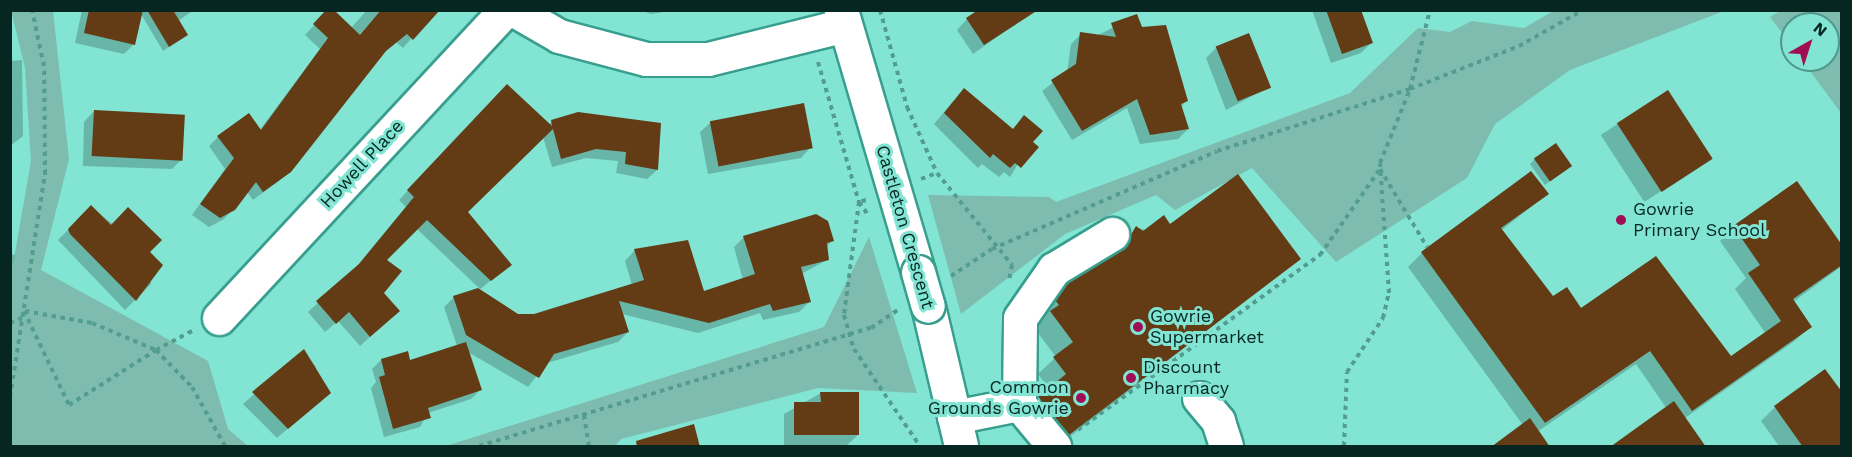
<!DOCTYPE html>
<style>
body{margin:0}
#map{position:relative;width:1852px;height:457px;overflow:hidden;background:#82e4d2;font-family:"Work Sans",sans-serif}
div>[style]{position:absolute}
.green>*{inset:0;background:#7ebcb0}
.shadow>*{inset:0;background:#0003;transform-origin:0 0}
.building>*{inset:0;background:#633b14;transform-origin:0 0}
.path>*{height:4px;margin-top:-2px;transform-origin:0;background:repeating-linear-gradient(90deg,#539d90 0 4.5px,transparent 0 9px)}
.roads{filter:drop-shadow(2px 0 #389e8e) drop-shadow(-2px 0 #389e8e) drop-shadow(0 2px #389e8e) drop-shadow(0 -2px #389e8e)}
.minor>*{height:33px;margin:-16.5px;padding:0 16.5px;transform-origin:16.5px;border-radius:16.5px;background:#fff}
.bridges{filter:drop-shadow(2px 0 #389e8e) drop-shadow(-2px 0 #389e8e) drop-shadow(0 2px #389e8e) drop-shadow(0 -2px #389e8e)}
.minor-bridge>*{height:33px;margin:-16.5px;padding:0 16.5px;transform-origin:16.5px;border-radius:16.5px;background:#fff}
.dots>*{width:16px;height:16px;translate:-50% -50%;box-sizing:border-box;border:3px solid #82e4d2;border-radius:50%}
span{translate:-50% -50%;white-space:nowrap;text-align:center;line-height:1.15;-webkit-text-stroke:6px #82e4d2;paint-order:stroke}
.street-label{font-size:18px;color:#062721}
.poi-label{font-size:18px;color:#062721}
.left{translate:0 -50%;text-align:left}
.right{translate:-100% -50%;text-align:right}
.frame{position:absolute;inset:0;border:12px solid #062721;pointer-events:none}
.north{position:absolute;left:1780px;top:12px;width:60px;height:60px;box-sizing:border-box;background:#82e4d2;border:2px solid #50988b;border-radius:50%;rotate:39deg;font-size:16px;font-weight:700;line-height:24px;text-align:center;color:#062721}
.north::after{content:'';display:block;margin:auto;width:21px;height:27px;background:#a00d54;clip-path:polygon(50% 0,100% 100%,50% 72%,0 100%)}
</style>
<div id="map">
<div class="green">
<div style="clip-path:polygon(11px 10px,53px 11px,69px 159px,41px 270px,208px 361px,228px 429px,248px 446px,11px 446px,11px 276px,31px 161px,25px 68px)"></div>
<div style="clip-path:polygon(1553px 11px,1724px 11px,1570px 70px,1495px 124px,1467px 178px,1336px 262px,1252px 168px,1175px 210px,1156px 195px,1065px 234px,961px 314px,928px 195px,1049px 197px,1056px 202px,1350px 93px,1418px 28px,1450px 32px,1472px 21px,1524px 28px)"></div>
<div style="clip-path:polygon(1780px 11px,1841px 11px,1841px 113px,1802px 60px,1828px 60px,1828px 24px,1792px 24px,1792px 46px,1770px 17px)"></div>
<div style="clip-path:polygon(869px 237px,917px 393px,818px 388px,621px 439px,615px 446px,446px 446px,824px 327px)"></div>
</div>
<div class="shadow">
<div style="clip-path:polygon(82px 10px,194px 10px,178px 21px,186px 35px,163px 51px,141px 14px,134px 44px,124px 54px,75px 43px)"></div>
<div style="clip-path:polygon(328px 10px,351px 28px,367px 10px,436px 10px,403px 48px,396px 42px,380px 55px,279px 181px,253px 200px,247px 192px,224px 219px,209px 227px,192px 215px,225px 169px,209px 146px,218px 137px,259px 131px,320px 49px,305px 35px)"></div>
<div style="clip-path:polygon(640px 10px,676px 10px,651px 14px)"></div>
<div style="clip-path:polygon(1312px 10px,1359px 10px,1371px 43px,1361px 53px,1331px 63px)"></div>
<div style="clip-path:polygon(1136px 16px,1186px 101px,1181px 107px,1188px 129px,1178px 139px,1140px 144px,1127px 108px,1072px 140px,1042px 91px,1067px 72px,1071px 44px,1081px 34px,1096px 36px)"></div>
<div style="clip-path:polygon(1024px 18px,973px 54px,957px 30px,967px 19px)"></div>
<div style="clip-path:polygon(1216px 48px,1269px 87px,1226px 110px,1206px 58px)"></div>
<div style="clip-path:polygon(22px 60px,23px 136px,10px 146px,10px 61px)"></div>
<div style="left:1667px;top:92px;width:80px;height:79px;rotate:57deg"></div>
<div style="clip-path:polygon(498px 95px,548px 124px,578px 114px,657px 170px,647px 179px,616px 173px,618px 161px,586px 158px,552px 167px,543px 137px,466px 212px,510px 265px,479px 290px,517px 316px,535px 316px,632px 285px,625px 261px,635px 250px,703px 293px,743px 280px,734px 247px,744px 237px,832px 241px,826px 247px,827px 260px,801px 274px,809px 302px,799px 312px,763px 320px,760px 313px,698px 333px,622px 314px,628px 332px,618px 342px,547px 363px,528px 387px,468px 352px,480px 390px,471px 399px,428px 413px,420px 427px,384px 437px,371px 388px,376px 382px,372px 369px,381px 360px,409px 362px,457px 346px,444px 307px,454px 297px,480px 289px,416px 228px,385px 260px,383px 293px,398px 311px,360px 346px,338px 321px,325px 332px,308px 312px,353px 271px,406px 207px,399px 200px)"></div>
<div style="clip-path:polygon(954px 100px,1012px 130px,1024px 117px,1031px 142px,1010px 177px,1004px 172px,999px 177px,982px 164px,978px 168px,934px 124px)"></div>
<div style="clip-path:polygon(94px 111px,182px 159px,172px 169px,83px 166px,84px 122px)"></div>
<div style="clip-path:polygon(711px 122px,811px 147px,801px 158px,708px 174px,700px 132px)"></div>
<div style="clip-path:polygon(1535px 159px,1570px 166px,1545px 185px,1530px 164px)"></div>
<div style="clip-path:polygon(1547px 194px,1502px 230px,1553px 298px,1731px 358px,1766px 334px,1735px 289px,1746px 278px,1720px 241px,1734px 227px,1842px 247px,1842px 266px,1793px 302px,1810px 326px,1796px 340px,1685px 418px,1667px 409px,1636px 364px,1537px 432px,1523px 425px,1408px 267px,1422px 253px)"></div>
<div style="clip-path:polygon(91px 207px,148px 252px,151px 284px,125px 310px,58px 240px)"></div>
<div style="clip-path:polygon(1137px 228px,1299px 259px,1058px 446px,1023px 415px,1049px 389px,1038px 374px,1056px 357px,1035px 329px,1068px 284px,1112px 257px)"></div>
<div style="clip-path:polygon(10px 254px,15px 255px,10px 277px)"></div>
<div style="clip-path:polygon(304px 351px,316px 367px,311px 372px,329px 393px,277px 438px,243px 404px)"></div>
<div style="clip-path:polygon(821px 393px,858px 435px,847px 445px,784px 445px,784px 414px)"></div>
<div style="clip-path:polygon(1775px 407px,1842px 446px,1779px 446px,1761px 421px)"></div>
</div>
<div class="building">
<div style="clip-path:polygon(89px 10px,143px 10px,135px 45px,84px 33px)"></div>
<div style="clip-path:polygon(147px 10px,173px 10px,188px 35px,169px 47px)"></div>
<div style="clip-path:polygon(326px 10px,334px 10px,360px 35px,381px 10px,440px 10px,413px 40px,407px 34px,386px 51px,291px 172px,263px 192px,256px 182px,235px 210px,220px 218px,200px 204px,234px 158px,217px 136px,249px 113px,261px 130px,328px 38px,313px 24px)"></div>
<div style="clip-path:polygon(978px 10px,1038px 10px,984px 45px,966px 18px)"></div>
<div style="clip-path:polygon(1326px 10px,1361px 10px,1373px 43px,1342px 54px)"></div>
<div style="clip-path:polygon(1137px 14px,1142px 27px,1166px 25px,1188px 101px,1181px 104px,1189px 129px,1150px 135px,1137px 99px,1082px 131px,1051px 80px,1076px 64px,1080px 32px,1116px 37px,1111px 23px)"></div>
<div style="left:1249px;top:33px;width:59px;height:36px;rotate:68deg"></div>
<div style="clip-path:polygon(507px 84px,552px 126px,551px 120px,578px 112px,661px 123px,658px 170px,625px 164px,626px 152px,596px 149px,561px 159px,553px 129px,468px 212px,512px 265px,491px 281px,427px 220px,387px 260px,402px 271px,384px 293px,400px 311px,370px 337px,349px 312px,336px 324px,316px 301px,359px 264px,414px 197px,407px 190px)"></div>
<div style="clip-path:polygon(964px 88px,1013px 129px,1024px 115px,1043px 131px,1033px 142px,1039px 147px,1021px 168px,1015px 163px,1010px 168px,993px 154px,990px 158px,944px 113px)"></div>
<div style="left:1668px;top:90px;width:82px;height:61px;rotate:57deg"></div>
<div style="left:804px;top:103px;width:46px;height:96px;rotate:79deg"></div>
<div style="left:94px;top:110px;width:91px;height:46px;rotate:3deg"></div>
<div style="left:1556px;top:143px;width:28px;height:27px;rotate:55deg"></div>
<div style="clip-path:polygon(1531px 171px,1549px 194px,1501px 228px,1553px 296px,1567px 287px,1581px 308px,1656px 256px,1731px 356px,1781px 321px,1748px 273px,1760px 265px,1733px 226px,1797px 181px,1842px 245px,1842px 265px,1793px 299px,1812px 327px,1692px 411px,1650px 351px,1545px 423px,1421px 252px)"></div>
<div style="clip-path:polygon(1238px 174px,1301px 259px,1069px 435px,1038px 397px,1066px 374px,1053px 357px,1073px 342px,1050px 311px,1059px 305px,1055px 300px,1067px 283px,1122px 250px,1136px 226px,1143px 231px,1164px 215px,1170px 224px)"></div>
<div style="clip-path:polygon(91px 205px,111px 225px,128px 207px,162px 240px,150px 252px,163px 265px,136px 301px,70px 234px,68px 229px)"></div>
<div style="clip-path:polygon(816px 214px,828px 221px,834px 241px,827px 243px,829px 260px,801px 267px,811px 302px,773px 311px,770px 304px,709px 323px,619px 301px,629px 332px,554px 354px,539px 378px,466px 335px,453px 296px,478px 288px,518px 314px,534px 314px,644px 280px,634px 249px,688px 240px,704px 291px,755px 274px,743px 236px)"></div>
<div style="clip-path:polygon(466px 342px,482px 390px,428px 408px,431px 418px,393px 429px,379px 377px,385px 375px,381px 359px,408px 351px,410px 360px)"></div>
<div style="clip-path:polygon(304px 349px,331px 393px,288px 429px,252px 392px)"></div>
<div style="clip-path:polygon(1825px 369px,1842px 392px,1842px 447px,1803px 447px,1774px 406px)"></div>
<div style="clip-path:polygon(820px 392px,859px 392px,859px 435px,794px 435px,794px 402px,821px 402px)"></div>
<div style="clip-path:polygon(1674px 401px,1706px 447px,1610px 447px)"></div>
<div style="clip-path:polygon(1530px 418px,1550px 447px,1491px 447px)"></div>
<div style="clip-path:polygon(694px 424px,700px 447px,637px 447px,636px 441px)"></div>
</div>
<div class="path">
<div style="left:880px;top:10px;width:101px;rotate:74.4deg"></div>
<div style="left:907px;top:107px;width:72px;rotate:65.6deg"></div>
<div style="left:818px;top:62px;width:146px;rotate:73.7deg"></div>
<div style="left:859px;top:202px;width:114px;rotate:97.6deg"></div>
<div style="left:844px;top:315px;width:35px;rotate:74deg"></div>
<div style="left:854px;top:349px;width:117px;rotate:55.8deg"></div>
<div style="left:921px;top:179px;width:17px;rotate:-21deg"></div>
<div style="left:937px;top:173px;width:119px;rotate:50.8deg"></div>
<div style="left:1012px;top:265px;width:15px;rotate:101deg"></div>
<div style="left:866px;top:200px;width:7px;rotate:164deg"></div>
<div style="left:859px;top:202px;width:16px;rotate:55deg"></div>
<div style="left:951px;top:276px;width:49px;rotate:-33.4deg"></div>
<div style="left:992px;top:249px;width:245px;rotate:-23.5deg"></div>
<div style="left:1217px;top:151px;width:203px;rotate:-17.8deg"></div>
<div style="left:1410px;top:89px;width:117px;rotate:-21.5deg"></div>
<div style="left:1519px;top:46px;width:73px;rotate:-29.4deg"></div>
<div style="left:24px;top:311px;width:104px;rotate:64.4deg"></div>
<div style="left:69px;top:405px;width:103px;rotate:-32.3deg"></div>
<div style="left:156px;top:350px;width:52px;rotate:45.8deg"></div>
<div style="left:192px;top:387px;width:68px;rotate:60.8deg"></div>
<div style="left:25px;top:311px;width:68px;rotate:10.2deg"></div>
<div style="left:92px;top:323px;width:69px;rotate:22.9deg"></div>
<div style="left:156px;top:350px;width:41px;rotate:-27.8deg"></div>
<div style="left:10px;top:323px;width:13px;rotate:-23deg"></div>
<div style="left:10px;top:397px;width:226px;rotate:-81.1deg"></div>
<div style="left:45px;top:174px;width:108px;rotate:-90.5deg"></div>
<div style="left:44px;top:66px;width:57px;rotate:-102.1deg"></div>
<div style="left:584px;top:415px;width:31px;rotate:81deg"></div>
<div style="left:1078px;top:430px;width:299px;rotate:-35.9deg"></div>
<div style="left:1320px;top:255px;width:105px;rotate:-55.1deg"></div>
<div style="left:1380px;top:169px;width:91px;rotate:58.9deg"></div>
<div style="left:479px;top:446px;width:409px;rotate:-16.8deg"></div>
<div style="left:871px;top:328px;width:34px;rotate:-34deg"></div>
<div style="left:1344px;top:446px;width:74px;rotate:-87.7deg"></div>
<div style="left:1347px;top:372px;width:65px;rotate:-56.3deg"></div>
<div style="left:1383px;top:318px;width:26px;rotate:-77deg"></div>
<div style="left:1389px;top:293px;width:130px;rotate:-94deg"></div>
<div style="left:1380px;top:163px;width:80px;rotate:-67.9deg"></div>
<div style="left:1410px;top:89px;width:81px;rotate:-75.8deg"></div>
</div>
<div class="roads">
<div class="minor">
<div style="left:514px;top:10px;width:52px;rotate:30deg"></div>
<div style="left:559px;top:36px;width:90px;rotate:14.8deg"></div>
<div style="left:646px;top:59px;width:62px"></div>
<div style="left:708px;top:59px;width:141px;rotate:-13.9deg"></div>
<div style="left:841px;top:10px;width:273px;rotate:73.6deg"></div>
<div style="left:928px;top:306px;width:144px;rotate:76.7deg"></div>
<div style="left:219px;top:318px;width:420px;rotate:-47.1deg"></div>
<div style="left:1199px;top:398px;width:30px;rotate:50deg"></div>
<div style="left:1218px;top:421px;width:26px;rotate:72deg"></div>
<div style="left:1019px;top:404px;width:86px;rotate:-89.3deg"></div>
<div style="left:1020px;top:318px;width:60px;rotate:-55.2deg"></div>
<div style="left:1054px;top:269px;width:68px;rotate:-31.1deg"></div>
<div style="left:954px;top:417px;width:66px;rotate:-11.3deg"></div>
<div style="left:1019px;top:404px;width:55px;rotate:50.2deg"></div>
</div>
</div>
<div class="bridges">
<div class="minor-bridge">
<div style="left:918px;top:272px;width:35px;rotate:74deg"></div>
</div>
</div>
<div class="dots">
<div style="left:1621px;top:220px;background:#a00d54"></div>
<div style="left:1138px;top:327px;background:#a00d54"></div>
<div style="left:1131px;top:378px;background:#a00d54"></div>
<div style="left:1081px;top:398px;background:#a00d54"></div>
</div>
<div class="street-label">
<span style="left:362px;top:164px;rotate:-47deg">Howell Place</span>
<span style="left:905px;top:227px;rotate:74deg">Castleton Crescent</span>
</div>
<div class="poi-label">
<span class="left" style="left:1633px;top:220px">Gowrie<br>Primary School</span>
<span class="left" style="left:1150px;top:327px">Gowrie<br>Supermarket</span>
<span class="left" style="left:1143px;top:378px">Discount<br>Pharmacy</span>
<span class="right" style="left:1069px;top:398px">Common<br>Grounds Gowrie</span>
</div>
<div class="frame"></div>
<div class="north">N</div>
</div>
